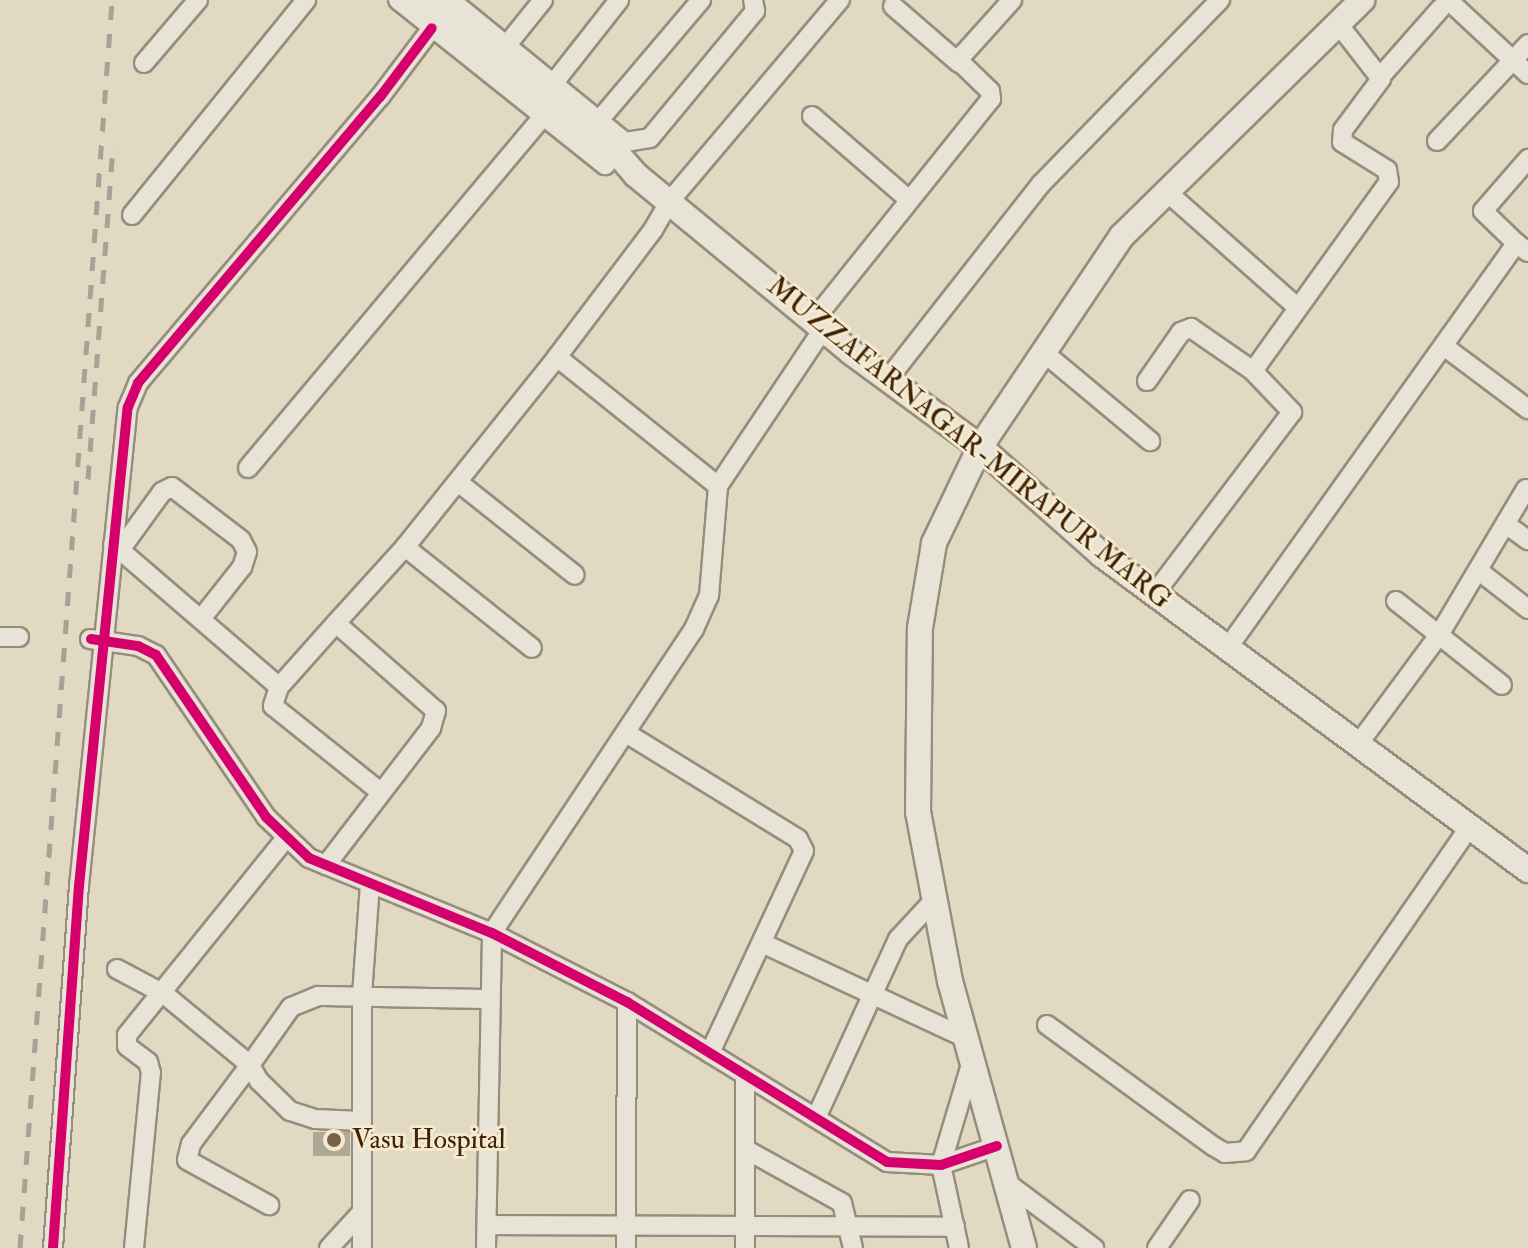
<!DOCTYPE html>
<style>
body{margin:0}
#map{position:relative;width:1528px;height:1248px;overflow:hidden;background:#e2d9c2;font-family:"IM FELL Double Pica",serif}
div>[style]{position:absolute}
.building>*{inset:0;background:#b0a897;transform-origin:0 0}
.roads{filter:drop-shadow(2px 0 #968d7d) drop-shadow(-2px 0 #968d7d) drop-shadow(0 2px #968d7d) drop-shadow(0 -2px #968d7d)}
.street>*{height:18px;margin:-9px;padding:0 9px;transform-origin:9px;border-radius:9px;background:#e8e3d7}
.secondary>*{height:24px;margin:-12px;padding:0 12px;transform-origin:12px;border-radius:12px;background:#e8e3d7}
.rail>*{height:5px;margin-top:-2.5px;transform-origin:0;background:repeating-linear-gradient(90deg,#a7a196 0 14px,transparent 0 28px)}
.cycleway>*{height:10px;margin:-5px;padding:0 5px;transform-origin:5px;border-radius:5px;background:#d6006c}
.dots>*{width:22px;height:22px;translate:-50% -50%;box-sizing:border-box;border:4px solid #f5eacf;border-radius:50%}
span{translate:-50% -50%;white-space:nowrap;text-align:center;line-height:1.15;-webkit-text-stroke:6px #f5eacf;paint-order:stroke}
.street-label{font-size:28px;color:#3e2206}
.poi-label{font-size:28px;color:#3e2206}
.left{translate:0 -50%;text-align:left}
</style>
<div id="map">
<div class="building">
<div style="left:313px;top:1132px;width:37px;height:24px"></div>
</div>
<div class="roads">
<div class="street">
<div style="left:398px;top:0;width:265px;rotate:38.6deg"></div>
<div style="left:605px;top:165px;width:30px;rotate:-49deg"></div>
<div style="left:625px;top:142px;width:225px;rotate:-140.9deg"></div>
<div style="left:1448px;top:0;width:109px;rotate:42.8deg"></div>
<div style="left:893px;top:6px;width:87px;rotate:40.8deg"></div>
<div style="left:506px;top:46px;width:59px;rotate:-51.2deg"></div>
<div style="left:144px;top:63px;width:83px;rotate:-49.4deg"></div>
<div style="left:1381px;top:76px;width:91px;rotate:-48.6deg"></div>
<div style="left:553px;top:84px;width:107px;rotate:-51.8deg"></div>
<div style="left:812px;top:116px;width:127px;rotate:40.8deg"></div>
<div style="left:601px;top:118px;width:155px;rotate:-49.7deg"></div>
<div style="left:1437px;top:141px;width:133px;rotate:-46.8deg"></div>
<div style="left:625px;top:142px;width:25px;rotate:-9deg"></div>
<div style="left:650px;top:138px;width:165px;rotate:-50.4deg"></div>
<div style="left:755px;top:11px;width:11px;rotate:-100deg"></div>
<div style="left:1167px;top:192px;width:172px;rotate:41.5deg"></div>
<div style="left:132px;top:215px;width:277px;rotate:-51deg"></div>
<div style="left:1516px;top:243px;width:46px;rotate:-135.9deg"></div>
<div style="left:1483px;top:211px;width:69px;rotate:-49.1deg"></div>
<div style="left:813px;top:321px;width:285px;rotate:-51.3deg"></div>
<div style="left:991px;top:99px;width:8px;rotate:-97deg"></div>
<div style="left:990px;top:91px;width:45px;rotate:-135.9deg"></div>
<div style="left:958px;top:60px;width:81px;rotate:-48deg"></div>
<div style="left:1445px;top:347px;width:104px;rotate:36.8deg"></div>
<div style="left:1042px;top:351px;width:141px;rotate:39.8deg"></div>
<div style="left:557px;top:357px;width:206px;rotate:38.7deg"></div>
<div style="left:1253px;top:371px;width:233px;rotate:-54.3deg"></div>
<div style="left:1389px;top:182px;width:12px;rotate:-99deg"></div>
<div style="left:1387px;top:170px;width:53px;rotate:-148.1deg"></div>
<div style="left:1342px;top:142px;width:12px;rotate:-85deg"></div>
<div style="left:1343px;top:130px;width:64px;rotate:-53.3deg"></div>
<div style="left:1381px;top:79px;width:68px;rotate:-127.9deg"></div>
<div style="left:888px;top:379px;width:248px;rotate:-51.9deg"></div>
<div style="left:1041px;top:184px;width:257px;rotate:-45.8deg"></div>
<div style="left:1147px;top:381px;width:60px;rotate:-55.2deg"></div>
<div style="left:1181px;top:332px;width:11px;rotate:-22deg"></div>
<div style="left:1191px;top:328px;width:75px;rotate:34.7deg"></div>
<div style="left:1253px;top:371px;width:57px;rotate:46.4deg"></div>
<div style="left:1292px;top:412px;width:227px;rotate:127.1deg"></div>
<div style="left:248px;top:468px;width:459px;rotate:-50deg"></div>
<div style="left:458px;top:482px;width:149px;rotate:38.5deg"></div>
<div style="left:1507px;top:525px;width:26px;rotate:36deg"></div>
<div style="left:113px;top:544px;width:219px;rotate:40.7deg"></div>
<div style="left:405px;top:547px;width:162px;rotate:38.5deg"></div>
<div style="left:120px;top:550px;width:72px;rotate:-54.1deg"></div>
<div style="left:162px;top:492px;width:11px;rotate:-27deg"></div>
<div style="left:172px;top:487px;width:87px;rotate:37.5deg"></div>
<div style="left:241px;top:540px;width:13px;rotate:63deg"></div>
<div style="left:247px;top:552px;width:16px;rotate:108deg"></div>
<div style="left:242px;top:567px;width:66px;rotate:128.3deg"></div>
<div style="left:1479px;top:571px;width:62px;rotate:37.8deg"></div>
<div style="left:1396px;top:601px;width:135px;rotate:38.4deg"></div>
<div style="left:336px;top:623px;width:103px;rotate:-47.8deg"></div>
<div style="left:405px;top:547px;width:243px;rotate:-51.3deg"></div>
<div style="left:557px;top:357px;width:159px;rotate:-52.9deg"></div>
<div style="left:653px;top:230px;width:32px;rotate:-60deg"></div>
<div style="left:669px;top:202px;width:265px;rotate:-49.8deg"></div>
<div style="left:0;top:637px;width:19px"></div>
<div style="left:90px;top:639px;width:49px;rotate:8.3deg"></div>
<div style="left:138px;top:646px;width:20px;rotate:27deg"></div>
<div style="left:156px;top:655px;width:196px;rotate:55.8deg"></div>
<div style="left:266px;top:817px;width:59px;rotate:43.6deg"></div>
<div style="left:309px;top:858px;width:198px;rotate:22.3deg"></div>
<div style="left:492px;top:933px;width:152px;rotate:27.1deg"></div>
<div style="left:627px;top:1002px;width:305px;rotate:31.6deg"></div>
<div style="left:887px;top:1162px;width:54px;rotate:3.2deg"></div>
<div style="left:941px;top:1165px;width:59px;rotate:-18.7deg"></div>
<div style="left:1229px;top:646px;width:495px;rotate:-54.5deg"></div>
<div style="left:1516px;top:243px;width:15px;rotate:37deg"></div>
<div style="left:626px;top:733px;width:202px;rotate:31.6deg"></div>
<div style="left:798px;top:839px;width:13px;rotate:63deg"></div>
<div style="left:804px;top:851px;width:223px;rotate:115deg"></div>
<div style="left:1359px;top:743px;width:134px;rotate:-53.5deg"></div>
<div style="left:1439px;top:635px;width:170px;rotate:-59.2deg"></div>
<div style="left:326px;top:865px;width:173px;rotate:-52.5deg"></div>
<div style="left:431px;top:728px;width:18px;rotate:-74deg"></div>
<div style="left:436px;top:711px;width:133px;rotate:-138.7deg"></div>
<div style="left:336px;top:623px;width:86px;rotate:131.7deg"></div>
<div style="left:279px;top:687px;width:20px;rotate:108deg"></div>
<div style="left:273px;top:706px;width:136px;rotate:38.7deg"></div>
<div style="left:762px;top:943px;width:225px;rotate:25deg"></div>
<div style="left:117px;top:969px;width:53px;rotate:28deg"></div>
<div style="left:164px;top:994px;width:112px;rotate:39.5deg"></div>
<div style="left:250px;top:1065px;width:99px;rotate:126.8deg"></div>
<div style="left:191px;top:1144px;width:16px;rotate:104deg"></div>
<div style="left:187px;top:1160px;width:94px;rotate:28.8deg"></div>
<div style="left:1047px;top:1025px;width:205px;rotate:36.1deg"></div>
<div style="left:1213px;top:1146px;width:14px;rotate:30deg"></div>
<div style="left:1225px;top:1153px;width:21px;rotate:-5deg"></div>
<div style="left:1246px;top:1151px;width:395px;rotate:-55.4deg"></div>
<div style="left:816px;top:1118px;width:197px;rotate:-65.4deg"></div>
<div style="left:898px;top:939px;width:54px;rotate:-47.2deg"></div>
<div style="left:362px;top:1121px;width:47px;rotate:-177.6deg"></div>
<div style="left:315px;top:1119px;width:26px;rotate:-162deg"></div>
<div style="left:290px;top:1111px;width:43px;rotate:-135.9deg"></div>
<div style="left:259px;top:1081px;width:18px;rotate:-119deg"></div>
<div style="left:250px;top:1065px;width:71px;rotate:-54.7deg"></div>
<div style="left:291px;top:1007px;width:29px;rotate:-22deg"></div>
<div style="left:318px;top:996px;width:172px;rotate:1deg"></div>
<div style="left:745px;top:1149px;width:111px;rotate:29.1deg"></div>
<div style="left:842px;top:1203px;width:46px;rotate:76.3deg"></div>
<div style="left:1007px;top:1183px;width:109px;rotate:36.8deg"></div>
<div style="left:487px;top:1225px;width:468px;rotate:0.2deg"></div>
<div style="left:53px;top:1248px;width:363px;rotate:-85.9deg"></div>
<div style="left:79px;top:886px;width:481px;rotate:-84.2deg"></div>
<div style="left:128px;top:407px;width:26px;rotate:-67deg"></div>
<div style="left:138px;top:383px;width:375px;rotate:-49.8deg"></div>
<div style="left:380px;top:97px;width:86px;rotate:-53deg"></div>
<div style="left:134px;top:1248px;width:176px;rotate:-84.5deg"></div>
<div style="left:151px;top:1073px;width:11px;rotate:-105deg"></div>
<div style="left:148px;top:1062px;width:26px;rotate:-143deg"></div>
<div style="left:127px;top:1046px;width:11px;rotate:-90deg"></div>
<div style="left:127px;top:1035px;width:252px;rotate:-51.1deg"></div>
<div style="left:329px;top:1248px;width:49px;rotate:-47.5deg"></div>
<div style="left:362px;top:1248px;width:253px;rotate:-90deg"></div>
<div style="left:362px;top:995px;width:111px;rotate:-85.9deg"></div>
<div style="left:486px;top:1248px;width:315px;rotate:-88.9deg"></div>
<div style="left:492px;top:933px;width:365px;rotate:-56.4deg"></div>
<div style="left:694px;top:629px;width:36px;rotate:-66deg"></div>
<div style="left:709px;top:596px;width:110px;rotate:-85.3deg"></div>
<div style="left:718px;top:486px;width:189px;rotate:-56.2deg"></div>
<div style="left:626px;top:1248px;width:246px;rotate:-89.8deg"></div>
<div style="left:745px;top:1248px;width:171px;rotate:-90deg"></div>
<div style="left:959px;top:1248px;width:85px;rotate:-102.2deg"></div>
<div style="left:941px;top:1165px;width:109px;rotate:-73.4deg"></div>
<div style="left:1157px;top:1248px;width:58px;rotate:-55.5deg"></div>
</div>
<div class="secondary">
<div style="left:425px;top:0;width:244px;rotate:38.5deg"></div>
<div style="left:616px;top:152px;width:30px;rotate:49deg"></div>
<div style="left:636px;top:175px;width:280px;rotate:39.5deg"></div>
<div style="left:852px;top:353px;width:159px;rotate:36.3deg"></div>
<div style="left:980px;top:447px;width:163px;rotate:41.5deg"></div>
<div style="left:1102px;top:555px;width:530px;rotate:36.48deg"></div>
<div style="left:1024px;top:1248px;width:277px;rotate:-105.5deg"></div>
<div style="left:950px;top:981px;width:172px;rotate:-100.7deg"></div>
<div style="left:918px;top:812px;width:184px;rotate:-89.4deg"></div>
<div style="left:920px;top:628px;width:86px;rotate:-80.6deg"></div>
<div style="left:934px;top:543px;width:106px;rotate:-64.4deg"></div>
<div style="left:980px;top:447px;width:254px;rotate:-56.1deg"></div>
<div style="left:1122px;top:236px;width:337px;rotate:-44.5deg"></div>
</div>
</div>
<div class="rail">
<div style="left:88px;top:479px;width:336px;rotate:-85.7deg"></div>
<div style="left:20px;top:1248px;width:1251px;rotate:-85.78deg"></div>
</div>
<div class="cycleway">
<div style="left:91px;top:639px;width:48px;rotate:8.5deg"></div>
<div style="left:138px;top:646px;width:20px;rotate:27deg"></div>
<div style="left:156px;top:655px;width:196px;rotate:55.8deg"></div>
<div style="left:266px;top:817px;width:59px;rotate:43.6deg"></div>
<div style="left:309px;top:858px;width:198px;rotate:22.3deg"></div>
<div style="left:492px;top:933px;width:152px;rotate:27.1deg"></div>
<div style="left:627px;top:1002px;width:305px;rotate:31.6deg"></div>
<div style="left:887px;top:1162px;width:54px;rotate:3.2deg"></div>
<div style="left:941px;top:1165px;width:59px;rotate:-18.7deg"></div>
<div style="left:53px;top:1248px;width:363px;rotate:-85.9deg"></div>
<div style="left:79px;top:886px;width:481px;rotate:-84.2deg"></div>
<div style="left:128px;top:407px;width:26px;rotate:-67deg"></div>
<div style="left:138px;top:383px;width:375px;rotate:-49.8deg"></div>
<div style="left:380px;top:97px;width:86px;rotate:-53deg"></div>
</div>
<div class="dots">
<div style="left:334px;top:1140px;background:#776248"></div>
</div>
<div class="street-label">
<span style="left:969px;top:443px;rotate:39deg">MUZZAFARNAGAR-MIRAPUR MARG</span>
</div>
<div class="poi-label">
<span class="left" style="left:352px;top:1140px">Vasu Hospital</span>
</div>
</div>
